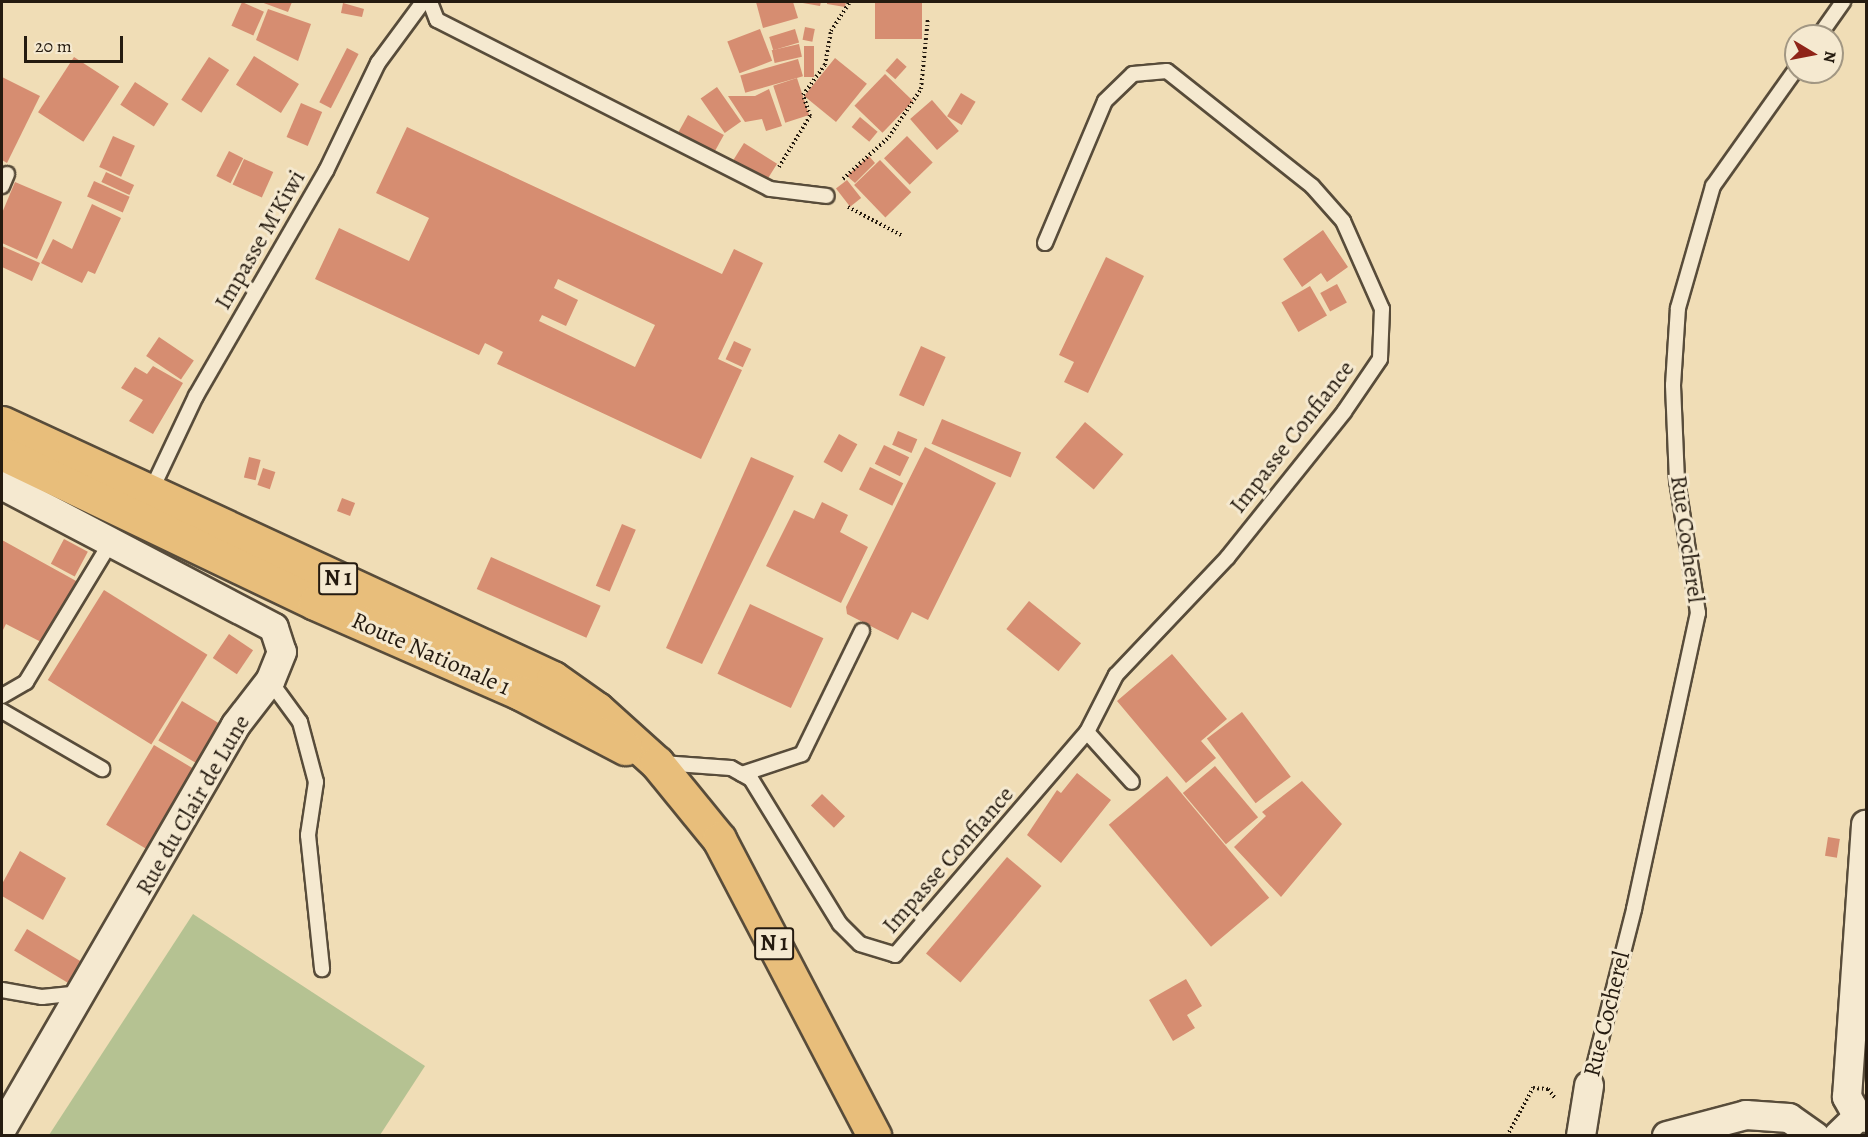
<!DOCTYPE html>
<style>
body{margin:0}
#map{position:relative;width:1868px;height:1137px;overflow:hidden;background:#f0ddb6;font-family:Alegreya,serif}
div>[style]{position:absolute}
.green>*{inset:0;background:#b5c292}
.building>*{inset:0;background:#d68d71;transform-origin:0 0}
.path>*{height:4px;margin-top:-2px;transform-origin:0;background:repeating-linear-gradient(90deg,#251b10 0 1.5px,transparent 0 4.5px)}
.roads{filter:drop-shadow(2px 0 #584c3a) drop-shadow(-2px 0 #584c3a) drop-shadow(0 2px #584c3a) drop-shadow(0 -2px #584c3a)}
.lane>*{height:14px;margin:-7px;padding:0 7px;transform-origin:7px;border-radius:7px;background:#f5e9d0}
.street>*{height:28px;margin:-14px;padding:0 14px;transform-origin:14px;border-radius:14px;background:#f5e9d0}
.primary>*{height:33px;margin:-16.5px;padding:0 16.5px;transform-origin:16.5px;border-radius:16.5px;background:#e8be7b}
span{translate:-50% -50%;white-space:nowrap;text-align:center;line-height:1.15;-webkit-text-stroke:6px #f5e9d0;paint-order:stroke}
.shield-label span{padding:2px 4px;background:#f5e9d0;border:2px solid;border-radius:4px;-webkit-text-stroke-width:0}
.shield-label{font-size:22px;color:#251b10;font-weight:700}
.street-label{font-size:24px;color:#251b10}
.frame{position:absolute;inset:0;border:3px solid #251b10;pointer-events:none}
.north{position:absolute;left:1784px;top:24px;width:60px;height:60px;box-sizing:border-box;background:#f5e9d0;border:2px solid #a29783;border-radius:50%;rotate:100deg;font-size:16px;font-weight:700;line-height:24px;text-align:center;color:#251b10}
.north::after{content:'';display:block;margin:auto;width:21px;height:27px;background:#8f2418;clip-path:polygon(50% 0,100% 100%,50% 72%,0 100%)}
.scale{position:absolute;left:24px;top:36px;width:99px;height:27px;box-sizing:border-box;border:3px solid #251b10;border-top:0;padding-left:8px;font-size:18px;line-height:21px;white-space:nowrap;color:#251b10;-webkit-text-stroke:4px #f5e9d0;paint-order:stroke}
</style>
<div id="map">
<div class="green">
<div style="clip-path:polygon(193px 914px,425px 1066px,380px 1135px,49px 1135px)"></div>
</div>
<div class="building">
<div style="left:242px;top:2px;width:24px;height:26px;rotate:24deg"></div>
<div style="clip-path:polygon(261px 2px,292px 2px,288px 12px)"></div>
<div style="clip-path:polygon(756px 2px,793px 2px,798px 18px,763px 28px)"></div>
<div style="clip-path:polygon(797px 2px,821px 2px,820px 6px)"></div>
<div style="clip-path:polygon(827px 2px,846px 2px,845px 7px,827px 4px)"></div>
<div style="left:875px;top:2px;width:47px;height:37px"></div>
<div style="clip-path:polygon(343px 3px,364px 9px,362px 17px,341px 13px)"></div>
<div style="clip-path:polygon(268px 9px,311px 24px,298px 61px,256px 40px)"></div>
<div style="left:805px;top:27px;width:10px;height:13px;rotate:11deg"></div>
<div style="left:760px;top:29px;width:34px;height:35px;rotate:69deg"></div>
<div style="left:795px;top:29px;width:14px;height:27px;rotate:73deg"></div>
<div style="left:799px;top:44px;width:13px;height:28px;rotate:77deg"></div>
<div style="left:804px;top:46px;width:10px;height:31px"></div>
<div style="left:347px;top:48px;width:13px;height:61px;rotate:27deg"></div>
<div style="left:254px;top:56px;width:53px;height:34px;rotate:32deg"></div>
<div style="left:74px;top:57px;width:54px;height:66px;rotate:33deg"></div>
<div style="left:209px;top:57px;width:24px;height:51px;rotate:33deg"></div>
<div style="left:835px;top:58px;width:41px;height:49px;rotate:39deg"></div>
<div style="left:897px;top:58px;width:13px;height:17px;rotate:42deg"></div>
<div style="left:798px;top:59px;width:18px;height:60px;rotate:74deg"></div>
<div style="left:885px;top:74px;width:39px;height:44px;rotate:44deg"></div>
<div style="clip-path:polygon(2px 77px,40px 96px,7px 163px,2px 160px)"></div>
<div style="left:797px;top:78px;width:39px;height:25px;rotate:72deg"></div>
<div style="left:135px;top:82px;width:40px;height:27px;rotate:33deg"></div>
<div style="left:717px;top:87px;width:42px;height:20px;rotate:55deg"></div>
<div style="clip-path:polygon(769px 89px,782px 126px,766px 131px,762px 119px,745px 122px,728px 96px,755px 96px)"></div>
<div style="left:961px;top:93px;width:17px;height:27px;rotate:31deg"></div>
<div style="left:932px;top:100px;width:41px;height:29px;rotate:49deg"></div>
<div style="left:301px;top:103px;width:23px;height:37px;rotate:23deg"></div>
<div style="left:688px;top:115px;width:41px;height:25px;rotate:29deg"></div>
<div style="left:860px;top:117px;width:23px;height:13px;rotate:40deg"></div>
<div style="clip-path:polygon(evenodd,407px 127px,722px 274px,734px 249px,763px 263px,718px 359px,742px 370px,701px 459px,497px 364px,503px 352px,485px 343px,479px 355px,315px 279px,339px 228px,409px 261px,429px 218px,376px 193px,407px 127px,558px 279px,655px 325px,635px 367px,539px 321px,542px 315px,566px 326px,578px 300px,554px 288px,558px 279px)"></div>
<div style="left:113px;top:136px;width:24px;height:34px;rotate:24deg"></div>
<div style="left:907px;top:136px;width:37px;height:32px;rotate:46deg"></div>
<div style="left:744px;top:143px;width:39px;height:23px;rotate:32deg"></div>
<div style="left:229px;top:151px;width:16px;height:28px;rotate:27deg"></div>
<div style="clip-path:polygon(869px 156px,875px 163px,855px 183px,847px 176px)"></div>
<div style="left:244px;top:159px;width:32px;height:28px;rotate:24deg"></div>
<div style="left:880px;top:160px;width:45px;height:36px;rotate:46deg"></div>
<div style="left:106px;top:172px;width:31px;height:11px;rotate:25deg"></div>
<div style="left:847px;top:180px;width:23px;height:14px;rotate:52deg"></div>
<div style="left:94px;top:181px;width:39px;height:17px;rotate:24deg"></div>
<div style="clip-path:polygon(15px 182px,62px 202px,37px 259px,2px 243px,2px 213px)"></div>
<div style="clip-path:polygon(92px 204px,121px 218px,95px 274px,88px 271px,82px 283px,41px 263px,53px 239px,72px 249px)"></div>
<div style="clip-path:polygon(1323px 230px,1348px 267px,1327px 282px,1321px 273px,1302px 287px,1283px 259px)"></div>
<div style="clip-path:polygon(2px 246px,40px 263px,32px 281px,2px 267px)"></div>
<div style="clip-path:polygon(1106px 257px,1144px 276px,1088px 393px,1064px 382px,1074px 362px,1059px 355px)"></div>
<div style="left:1337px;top:284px;width:21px;height:19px;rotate:62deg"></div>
<div style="left:1310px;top:286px;width:34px;height:33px;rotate:60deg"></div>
<div style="left:159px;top:337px;width:42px;height:23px;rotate:34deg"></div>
<div style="left:734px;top:341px;width:19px;height:20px;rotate:25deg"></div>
<div style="left:921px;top:346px;width:27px;height:54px;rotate:24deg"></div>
<div style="clip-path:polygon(153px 366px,183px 383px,153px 434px,129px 421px,143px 400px,121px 388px,135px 367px,147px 374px)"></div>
<div style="left:942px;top:419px;width:86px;height:27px;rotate:23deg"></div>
<div style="left:1085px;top:422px;width:50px;height:46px;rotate:40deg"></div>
<div style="left:898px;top:431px;width:21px;height:15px;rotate:23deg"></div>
<div style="left:839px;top:434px;width:21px;height:32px;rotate:29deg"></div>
<div style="left:884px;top:445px;width:28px;height:21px;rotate:26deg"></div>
<div style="clip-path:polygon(925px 447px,996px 483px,928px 620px,912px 612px,898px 640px,847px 614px,846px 607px)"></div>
<div style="left:249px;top:457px;width:12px;height:21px;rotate:14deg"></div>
<div style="clip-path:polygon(751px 457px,794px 476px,702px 664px,666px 648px)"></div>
<div style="left:870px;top:467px;width:37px;height:25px;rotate:26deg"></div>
<div style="left:263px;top:468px;width:13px;height:18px;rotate:18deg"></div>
<div style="left:342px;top:498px;width:14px;height:14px;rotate:21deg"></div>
<div style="clip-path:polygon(822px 502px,848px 515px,840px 532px,868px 547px,841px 603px,766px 566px,794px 510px,814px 519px)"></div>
<div style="left:622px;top:524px;width:15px;height:67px;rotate:23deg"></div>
<div style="left:64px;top:539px;width:27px;height:28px;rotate:28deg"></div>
<div style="clip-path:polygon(2px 540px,78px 582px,45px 644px,6px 624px,2px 632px)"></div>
<div style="left:491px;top:557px;width:120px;height:35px;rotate:24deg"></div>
<div style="left:104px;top:590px;width:122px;height:106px;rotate:32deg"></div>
<div style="left:1029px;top:601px;width:67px;height:36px;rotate:39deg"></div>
<div style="left:750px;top:604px;width:81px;height:77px;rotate:25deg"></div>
<div style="left:229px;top:634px;width:29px;height:29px;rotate:34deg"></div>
<div style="clip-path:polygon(1172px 654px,1227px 719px,1201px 741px,1216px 758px,1186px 783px,1117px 701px)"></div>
<div style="left:182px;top:701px;width:45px;height:46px;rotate:31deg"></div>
<div style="left:1242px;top:712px;width:81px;height:44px;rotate:53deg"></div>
<div style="left:154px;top:745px;width:50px;height:93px;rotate:31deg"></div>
<div style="left:1215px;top:766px;width:67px;height:42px;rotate:50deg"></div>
<div style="clip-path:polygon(1077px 773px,1111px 800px,1061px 863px,1027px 835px,1057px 790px,1061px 793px)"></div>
<div style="left:1167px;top:776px;width:159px;height:76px;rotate:50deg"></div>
<div style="clip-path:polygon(1302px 781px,1342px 824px,1281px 897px,1234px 847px,1266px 816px,1262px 812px)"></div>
<div style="left:822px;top:794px;width:32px;height:16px;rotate:44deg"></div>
<div style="left:1828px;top:837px;width:12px;height:19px;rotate:9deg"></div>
<div style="clip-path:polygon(20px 851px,66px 878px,43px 920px,2px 896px,2px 884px)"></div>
<div style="left:1007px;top:857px;width:45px;height:126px;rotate:40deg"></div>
<div style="left:27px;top:929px;width:65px;height:25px;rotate:31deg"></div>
<div style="clip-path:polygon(1186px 979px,1202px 1006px,1187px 1015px,1195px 1028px,1173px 1041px,1149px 1000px)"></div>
</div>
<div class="path">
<div style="left:779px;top:167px;width:60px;rotate:-58.7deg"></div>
<div style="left:810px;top:116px;width:22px;rotate:-108deg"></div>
<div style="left:803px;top:95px;width:37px;rotate:-54deg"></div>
<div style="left:825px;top:65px;width:35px;rotate:-80deg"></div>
<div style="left:831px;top:31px;width:35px;rotate:-57deg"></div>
<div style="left:843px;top:179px;width:62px;rotate:-42.4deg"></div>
<div style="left:889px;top:137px;width:58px;rotate:-56.3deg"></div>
<div style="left:921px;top:89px;width:71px;rotate:-84.4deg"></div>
<div style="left:848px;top:207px;width:62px;rotate:27.8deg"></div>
<div style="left:1507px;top:1136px;width:55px;rotate:-61.6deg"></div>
<div style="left:1533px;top:1088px;width:15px;rotate:4deg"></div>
<div style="left:1548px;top:1089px;width:11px;rotate:52deg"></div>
</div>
<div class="roads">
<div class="lane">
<div style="left:430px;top:2px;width:19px;rotate:69deg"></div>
<div style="left:437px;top:20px;width:373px;rotate:26.9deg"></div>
<div style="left:770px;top:189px;width:57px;rotate:7deg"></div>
<div style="left:1819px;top:36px;width:42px;rotate:-54.8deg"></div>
<div style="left:2px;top:186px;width:13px;rotate:-67deg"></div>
<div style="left:1045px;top:243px;width:154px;rotate:-67.1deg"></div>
<div style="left:1105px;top:101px;width:39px;rotate:-44deg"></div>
<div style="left:1133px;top:74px;width:34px;rotate:-5deg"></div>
<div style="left:1167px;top:71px;width:185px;rotate:38.4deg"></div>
<div style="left:1312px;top:186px;width:47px;rotate:48.5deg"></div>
<div style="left:1343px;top:221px;width:96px;rotate:66.1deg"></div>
<div style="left:1382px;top:309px;width:50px;rotate:92.3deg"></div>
<div style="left:1380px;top:359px;width:64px;rotate:124.2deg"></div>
<div style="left:1344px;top:412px;width:186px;rotate:128.7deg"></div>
<div style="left:1228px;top:557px;width:163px;rotate:133.5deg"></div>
<div style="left:1116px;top:675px;width:64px;rotate:117deg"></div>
<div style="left:151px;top:491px;width:105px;rotate:-64.7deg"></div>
<div style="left:196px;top:396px;width:260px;rotate:-60deg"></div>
<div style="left:326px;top:171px;width:120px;rotate:-64.3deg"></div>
<div style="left:378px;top:63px;width:76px;rotate:-53.6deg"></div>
<div style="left:270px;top:681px;width:51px;rotate:53.8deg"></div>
<div style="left:300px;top:722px;width:62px;rotate:75.1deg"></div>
<div style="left:316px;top:782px;width:54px;rotate:98.6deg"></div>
<div style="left:308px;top:835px;width:135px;rotate:84deg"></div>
<div style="left:2px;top:696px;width:28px;rotate:-30deg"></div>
<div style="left:26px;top:682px;width:166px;rotate:-58.8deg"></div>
<div style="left:2px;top:711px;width:116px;rotate:30.1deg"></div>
<div style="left:662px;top:763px;width:69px;rotate:4.1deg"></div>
<div style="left:731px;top:768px;width:23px;rotate:29deg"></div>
<div style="left:751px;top:779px;width:170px;rotate:58.5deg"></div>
<div style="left:840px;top:924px;width:28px;rotate:45deg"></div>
<div style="left:860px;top:944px;width:37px;rotate:17deg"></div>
<div style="left:895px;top:955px;width:294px;rotate:-49.3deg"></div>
<div style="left:1087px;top:732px;width:67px;rotate:48deg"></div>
<div style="left:742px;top:774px;width:63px;rotate:-18.4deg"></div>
<div style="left:802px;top:754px;width:137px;rotate:-64deg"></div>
<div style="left:2px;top:990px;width:41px;rotate:9.9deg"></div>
<div style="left:42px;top:997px;width:37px;rotate:-6deg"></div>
<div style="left:1589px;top:1086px;width:183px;rotate:-75.7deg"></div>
<div style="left:1634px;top:909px;width:303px;rotate:-77.8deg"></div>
<div style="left:1698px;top:613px;width:134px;rotate:-99deg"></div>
<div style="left:1677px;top:481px;width:96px;rotate:-92.4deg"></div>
<div style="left:1673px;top:385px;width:77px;rotate:-86.3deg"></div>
<div style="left:1678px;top:308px;width:127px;rotate:-74deg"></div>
<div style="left:1713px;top:186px;width:143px;rotate:-54.6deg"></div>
</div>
<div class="street">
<div style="left:2px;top:485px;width:307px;rotate:27.7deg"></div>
<div style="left:274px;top:628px;width:25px;rotate:72deg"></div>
<div style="left:282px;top:652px;width:31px;rotate:112deg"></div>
<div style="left:270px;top:681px;width:56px;rotate:127.7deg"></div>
<div style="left:236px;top:725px;width:467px;rotate:120.1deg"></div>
<div style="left:1858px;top:1117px;width:23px;rotate:-119deg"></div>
<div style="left:1847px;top:1097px;width:273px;rotate:-86deg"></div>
<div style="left:1581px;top:1136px;width:51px;rotate:-80.9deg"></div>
<div style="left:1667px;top:1136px;width:82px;rotate:-14.9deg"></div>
<div style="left:1746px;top:1115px;width:43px;rotate:4deg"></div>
<div style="left:1789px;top:1118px;width:32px;rotate:35deg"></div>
<div style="left:1838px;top:1136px;width:28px;rotate:-44deg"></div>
<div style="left:1858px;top:1117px;width:8px;rotate:7deg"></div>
</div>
<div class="primary">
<div style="left:2px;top:423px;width:607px;rotate:24.83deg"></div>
<div style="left:553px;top:678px;width:54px;rotate:35.2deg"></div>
<div style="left:597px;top:709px;width:81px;rotate:42deg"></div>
<div style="left:657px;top:763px;width:98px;rotate:50.8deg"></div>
<div style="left:719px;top:839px;width:335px;rotate:62.4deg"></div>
<div style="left:2px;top:453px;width:347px;rotate:25.6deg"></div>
<div style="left:315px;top:603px;width:224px;rotate:23.7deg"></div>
<div style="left:520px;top:693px;width:119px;rotate:27.6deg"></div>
</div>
</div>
<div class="shield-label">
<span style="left:338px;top:579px">N 1</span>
<span style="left:774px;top:944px">N 1</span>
</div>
<div class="street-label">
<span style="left:260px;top:240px;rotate:-60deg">Impasse M'Kiwi</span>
<span style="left:1292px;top:437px;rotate:-52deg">Impasse Confiance</span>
<span style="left:1687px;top:539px;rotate:82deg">Rue Cocherel</span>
<span style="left:431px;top:654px;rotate:24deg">Route Nationale 1</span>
<span style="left:193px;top:805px;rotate:-60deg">Rue du Clair de Lune</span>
<span style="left:948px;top:860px;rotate:-49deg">Impasse Confiance</span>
<span style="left:1607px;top:1014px;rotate:-76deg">Rue Cocherel</span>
</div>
<div class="frame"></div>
<div class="north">N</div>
<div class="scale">20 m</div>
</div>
